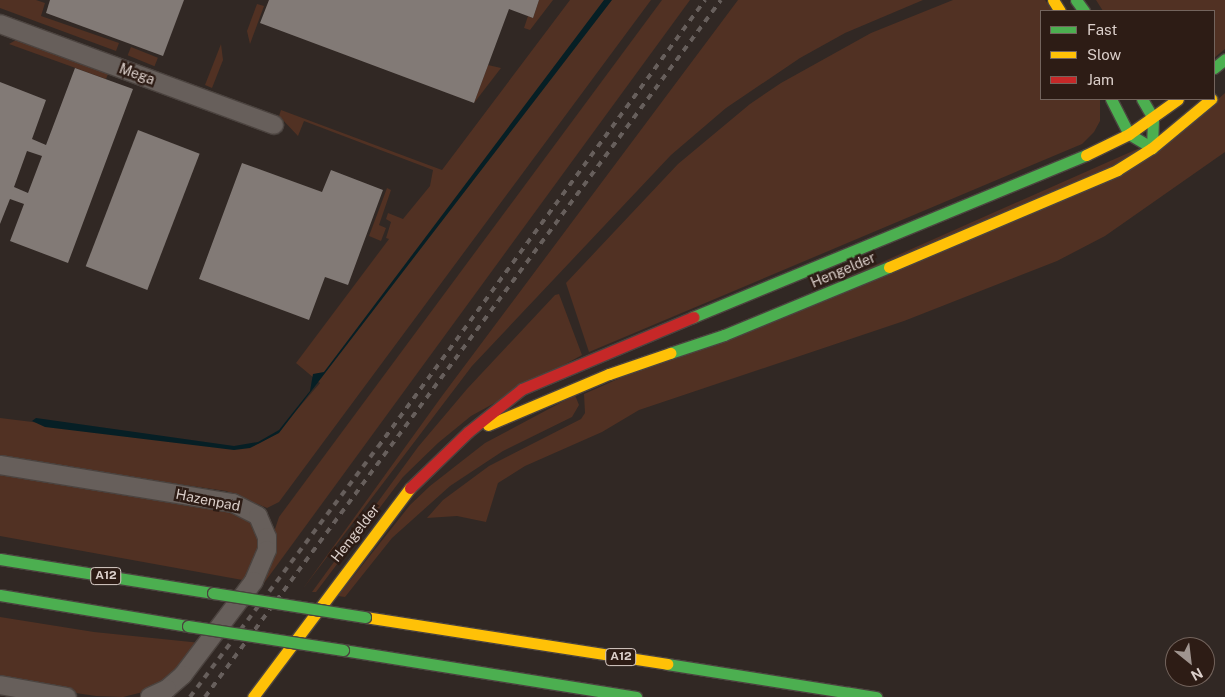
<!DOCTYPE html>
<style>
body{margin:0}
#map{position:relative;width:1225px;height:697px;overflow:hidden;background:#312824;font-family:"Public Sans",sans-serif}
div>[style]{position:absolute}
.green>*{inset:0;background:#513123;transform-origin:0 0}
.water>*{inset:0;background:#061f25}
.building>*{inset:0;background:#827a76;transform-origin:0 0}
.roads{filter:drop-shadow(1px 0 #4b433f) drop-shadow(-1px 0 #4b433f) drop-shadow(0 1px #4b433f) drop-shadow(0 -1px #4b433f)}
.street>*{height:18px;margin:-9px;padding:0 9px;transform-origin:9px;border-radius:9px;background:#675f5b}
.fast>*{height:11px;margin:-5.5px;padding:0 5.5px;transform-origin:5.5px;border-radius:5.5px;background:#4caf50}
.slow>*{height:11px;margin:-5.5px;padding:0 5.5px;transform-origin:5.5px;border-radius:5.5px;background:#ffc107}
.jam>*{height:11px;margin:-5.5px;padding:0 5.5px;transform-origin:5.5px;border-radius:5.5px;background:#c62828}
.rail>*{height:4px;margin-top:-2px;transform-origin:0;background:repeating-linear-gradient(90deg,#675f5c 0 6px,transparent 0 12px)}
.bridges{filter:drop-shadow(1px 0 #4b433f) drop-shadow(-1px 0 #4b433f) drop-shadow(0 1px #4b433f) drop-shadow(0 -1px #4b433f)}
.fast-bridge>*{height:11px;margin:-5.5px;padding:0 5.5px;transform-origin:5.5px;border-radius:5.5px;background:#4caf50}
span{translate:-50% -50%;white-space:nowrap;text-align:center;line-height:1.15;-webkit-text-stroke:5px #2d1c15;paint-order:stroke}
.shield-label span{padding:1px 4px;background:#2d1c15;border:1px solid;border-radius:4px;-webkit-text-stroke-width:0}
.shield-label{font-size:12px;color:#dbcfca;font-weight:700}
.street-label{font-size:14px;color:#dbcfca}
.legend{position:absolute;left:1040px;top:10px;width:175px;height:90px;box-sizing:border-box;background:#2d1c15;border:1px solid #73645d;margin:0;padding:6px 9px;list-style:none;font-size:15px;color:#dbcfca}
.legend li{display:flex;align-items:center;gap:10px;height:25px}
.legend b{width:25px;border:1px solid #73645d}
.north{position:absolute;left:1165px;top:637px;width:50px;height:50px;box-sizing:border-box;background:#2d1c15;border:1px solid #73645d;border-radius:50%;rotate:151deg;font-size:14px;font-weight:700;line-height:20px;text-align:center;color:#dbcfca}
.north::after{content:'';display:block;margin:auto;width:18px;height:22px;background:#a09590;clip-path:polygon(50% 0,100% 100%,50% 72%,0 100%)}
</style>
<div id="map">
<div class="green">
<div style="clip-path:polygon(0 0,36px 0,45px 3px,41px 16px,119px 43px,116px 51px,0 8px)"></div>
<div style="clip-path:polygon(539px 0,553px 0,530px 30px,524px 28px,528px 16px,533px 18px)"></div>
<div style="clip-path:polygon(570px 0,651px 0,279px 502px,267px 508px,226px 491px,0 458px,0 418px,236px 447px,258px 444px,276px 434px,320px 383px,296px 363px,389px 239px,386px 238px,391px 222px,386px 219px,388px 213px,403px 219px,430px 186px,433px 170px,304px 121px,298px 136px,279px 116px,281px 110px,442px 170px)"></div>
<div style="clip-path:polygon(662px 0,690px 0,264px 583px,257px 583px,279px 517px)"></div>
<div style="clip-path:polygon(738px 0,923px 0,845px 33px,800px 58px,726px 108px,671px 155px,472px 366px,302px 590px,442px 396px)"></div>
<div style="clip-path:polygon(953px 0,1045px 0,1053px 11px,1041px 11px,1041px 99px,1100px 99px,1100px 121px,1094px 132px,1082px 144px,589px 352px,566px 283px,678px 164px,750px 104px,781px 83px,871px 33px)"></div>
<div style="clip-path:polygon(1096px 0,1225px 0,1225px 49px,1214px 58px,1214px 11px,1103px 11px)"></div>
<div style="clip-path:polygon(257px 4px,264px 6px,250px 44px,247px 31px)"></div>
<div style="clip-path:polygon(16px 40px,108px 74px,106px 79px,9px 44px)"></div>
<div style="clip-path:polygon(221px 44px,223px 60px,212px 88px,205px 85px)"></div>
<div style="left:131px;top:47px;width:29px;height:9px;rotate:22deg"></div>
<div style="clip-path:polygon(488px 65px,501px 68px,474px 103px)"></div>
<div style="clip-path:polygon(1225px 93px,1225px 152px,1105px 236px,1057px 261px,904px 321px,639px 410px,602px 432px,525px 466px,498px 483px,486px 522px,457px 516px,427px 518px,443px 500px,489px 466px,581px 419px,585px 413px,584px 394px,1187px 127px)"></div>
<div style="clip-path:polygon(387px 188px,391px 190px,379px 225px,386px 228px,381px 241px,369px 236px)"></div>
<div style="clip-path:polygon(559px 294px,582px 355px,471px 416px,438px 443px,403px 477px,316px 592px,312px 592px,418px 447px,467px 389px,555px 295px)"></div>
<div style="clip-path:polygon(575px 395px,579px 405px,572px 417px,503px 451px,450px 486px,392px 538px,345px 597px,338px 596px,410px 505px,430px 486px,485px 443px)"></div>
<div style="clip-path:polygon(0 470px,226px 505px,254px 521px,261px 547px,248px 581px,0 536px)"></div>
<div style="clip-path:polygon(0 617px,94px 632px,201px 643px,179px 670px,164px 682px,143px 692px,123px 697px,96px 696px,0 682px)"></div>
</div>
<div class="water">
<div style="clip-path:polygon(604px 0,612px 0,279px 433px,250px 448px,234px 450px,45px 427px,32px 421px,36px 418px,234px 446px,258px 442px,279px 430px,310px 391px,313px 374px,324px 372px)"></div>
</div>
<div class="building">
<div style="clip-path:polygon(50px 0,184px 0,163px 56px,46px 13px)"></div>
<div style="clip-path:polygon(269px 0,539px 0,533px 18px,509px 9px,474px 103px,260px 23px)"></div>
<div style="clip-path:polygon(evenodd,75px 68px,133px 89px,68px 263px,10px 241px,24px 204px,10px 199px,0 224px,0 82px,46px 100px,32px 139px,46px 145px,75px 68px,27px 151px,42px 156px,28px 193px,14px 187px,27px 151px)"></div>
<div style="left:138px;top:130px;width:66px;height:146px;rotate:21deg"></div>
<div style="clip-path:polygon(242px 163px,322px 192px,331px 170px,383px 190px,348px 285px,325px 277px,309px 320px,199px 279px)"></div>
</div>
<div class="roads">
<div class="street">
<div style="left:0;top:24px;width:292px;rotate:20.2deg"></div>
<div style="left:0;top:465px;width:236px;rotate:9.3deg"></div>
<div style="left:233px;top:503px;width:28px;rotate:27deg"></div>
<div style="left:258px;top:516px;width:23px;rotate:67deg"></div>
<div style="left:267px;top:537px;width:13px;rotate:90deg"></div>
<div style="left:267px;top:550px;width:34px;rotate:113deg"></div>
<div style="left:254px;top:581px;width:118px;rotate:127.1deg"></div>
<div style="left:183px;top:675px;width:21px;rotate:139deg"></div>
<div style="left:167px;top:689px;width:19px;rotate:155deg"></div>
<div style="left:0;top:685px;width:68px;rotate:10.2deg"></div>
</div>
<div class="fast">
<div style="left:1076px;top:0;width:14px;rotate:54deg"></div>
<div style="left:1214px;top:68px;width:14px;rotate:-39deg"></div>
<div style="left:1111px;top:99px;width:39px;rotate:63deg"></div>
<div style="left:1129px;top:134px;width:27px;rotate:31deg"></div>
<div style="left:1152px;top:148px;width:30px;rotate:-88deg"></div>
<div style="left:1153px;top:118px;width:22px;rotate:-120deg"></div>
<div style="left:693px;top:317px;width:425px;rotate:-22.4deg"></div>
<div style="left:670px;top:353px;width:57px;rotate:-18.4deg"></div>
<div style="left:724px;top:335px;width:178px;rotate:-22.4deg"></div>
<div style="left:0;top:559px;width:216px;rotate:9.1deg"></div>
<div style="left:0;top:595px;width:191px;rotate:9.4deg"></div>
<div style="left:343px;top:650px;width:297px;rotate:9.1deg"></div>
<div style="left:667px;top:664px;width:212px;rotate:9deg"></div>
</div>
<div class="slow">
<div style="left:1053px;top:0;width:13px;rotate:58deg"></div>
<div style="left:1086px;top:155px;width:48px;rotate:-26deg"></div>
<div style="left:1129px;top:134px;width:60px;rotate:-35.5deg"></div>
<div style="left:889px;top:267px;width:248px;rotate:-23deg"></div>
<div style="left:1117px;top:170px;width:41px;rotate:-32.2deg"></div>
<div style="left:1152px;top:148px;width:77px;rotate:-39.7deg"></div>
<div style="left:488px;top:425px;width:131px;rotate:-22.9deg"></div>
<div style="left:609px;top:374px;width:65px;rotate:-19deg"></div>
<div style="left:365px;top:617px;width:306px;rotate:8.8deg"></div>
<div style="left:253px;top:697px;width:261px;rotate:-53.1deg"></div>
</div>
<div class="jam">
<div style="left:410px;top:488px;width:81px;rotate:-44deg"></div>
<div style="left:468px;top:432px;width:69px;rotate:-38.5deg"></div>
<div style="left:522px;top:389px;width:186px;rotate:-22.8deg"></div>
</div>
</div>
<div class="rail">
<div style="left:190px;top:697px;width:313px;rotate:-53.1deg"></div>
<div style="left:378px;top:447px;width:554px;rotate:-53.81deg"></div>
<div style="left:205px;top:697px;width:867px;rotate:-53.49deg"></div>
</div>
<div class="bridges">
<div class="fast-bridge">
<div style="left:213px;top:593px;width:154px;rotate:9deg"></div>
<div style="left:188px;top:626px;width:157px;rotate:8.8deg"></div>
</div>
</div>
<div class="shield-label">
<span style="left:106px;top:576px">A12</span>
<span style="left:621px;top:657px">A12</span>
</div>
<div class="street-label">
<span style="left:137px;top:74px;rotate:20deg">Mega</span>
<span style="left:843px;top:270px;rotate:-23deg">Hengelder</span>
<span style="left:208px;top:500px;rotate:11deg">Hazenpad</span>
<span style="left:355px;top:533px;rotate:-52deg">Hengelder</span>
</div>
<ul class="legend">
<li><b style="height:6px;background:#4caf50"></b>Fast</li>
<li><b style="height:6px;background:#ffc107"></b>Slow</li>
<li><b style="height:6px;background:#c62828"></b>Jam</li>
</ul>
<div class="north">N</div>
</div>
